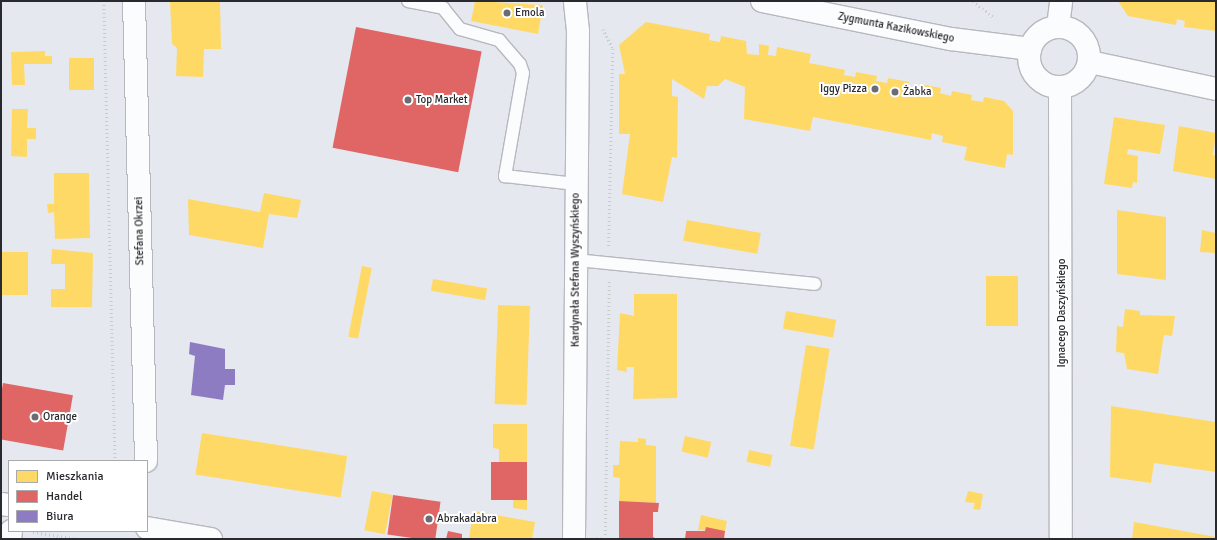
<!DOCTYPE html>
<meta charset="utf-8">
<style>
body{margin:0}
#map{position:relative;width:1217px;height:540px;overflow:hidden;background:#e6e8ef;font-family:Signika,sans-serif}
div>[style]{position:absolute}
.homes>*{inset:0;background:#ffd966;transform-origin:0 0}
.shops>*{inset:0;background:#e06666;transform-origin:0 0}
.offices>*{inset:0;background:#8e7cc3}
.path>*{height:2.5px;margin-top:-1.25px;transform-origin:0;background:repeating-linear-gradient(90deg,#c9cacc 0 1px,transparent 0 4px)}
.roads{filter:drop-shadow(1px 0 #b7b8be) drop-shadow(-1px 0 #b7b8be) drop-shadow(0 1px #b7b8be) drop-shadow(0 -1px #b7b8be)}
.lane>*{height:12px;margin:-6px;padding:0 6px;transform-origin:6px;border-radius:6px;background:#fbfcfd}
.street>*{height:22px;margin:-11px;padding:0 11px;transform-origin:11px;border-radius:11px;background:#fbfcfd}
.secondary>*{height:22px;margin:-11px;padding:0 11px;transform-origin:11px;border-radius:11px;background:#fbfcfd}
.secondary>.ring{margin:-11px;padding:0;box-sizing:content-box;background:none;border:22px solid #fbfcfd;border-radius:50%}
.dots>*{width:11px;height:11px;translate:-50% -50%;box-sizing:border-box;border:2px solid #fff;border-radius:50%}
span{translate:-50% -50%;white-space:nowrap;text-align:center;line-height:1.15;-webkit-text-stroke:4px #fff;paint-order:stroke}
.poi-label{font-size:11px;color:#292a30}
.left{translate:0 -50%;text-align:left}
.right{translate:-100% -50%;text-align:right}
.street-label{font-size:11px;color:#292a30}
.frame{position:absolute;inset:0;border:2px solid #292a30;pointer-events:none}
.legend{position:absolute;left:8px;top:460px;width:140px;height:72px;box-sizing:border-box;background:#fff;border:1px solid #a9aaac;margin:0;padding:5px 7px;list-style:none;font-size:12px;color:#292a30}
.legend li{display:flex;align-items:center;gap:8px;height:20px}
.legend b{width:20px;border:1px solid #a9aaac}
</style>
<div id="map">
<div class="homes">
<div style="clip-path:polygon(170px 1px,220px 1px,221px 49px,204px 49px,203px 77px,176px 76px,177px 48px,172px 44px)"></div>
<div style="clip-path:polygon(475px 1px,543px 5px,538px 34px,471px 21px)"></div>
<div style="clip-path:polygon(1118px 1px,1216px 1px,1216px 31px,1184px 27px,1185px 21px,1177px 19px,1176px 25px,1128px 16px)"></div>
<div style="clip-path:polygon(646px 22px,710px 34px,709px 40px,720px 42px,721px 36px,746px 41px,747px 54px,759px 55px,759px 44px,769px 46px,768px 55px,776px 56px,777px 47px,811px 54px,809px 63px,845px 70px,844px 75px,855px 77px,856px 72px,877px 76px,876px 81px,887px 83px,888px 78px,909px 82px,908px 87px,919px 90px,920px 84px,941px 88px,940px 93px,951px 96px,952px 91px,972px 95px,971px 100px,983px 102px,984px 97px,1004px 101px,1013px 111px,1013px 155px,1007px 154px,1005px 168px,964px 160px,967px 147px,942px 142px,943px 136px,932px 133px,931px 140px,813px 117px,810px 131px,744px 119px,745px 87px,725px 79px,718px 86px,707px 86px,704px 99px,672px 79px,672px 96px,678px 97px,677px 158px,672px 157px,663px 202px,622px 194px,630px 134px,619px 134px,619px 74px,625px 74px,619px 45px)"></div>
<div style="clip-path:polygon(45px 51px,45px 56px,52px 56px,52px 64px,24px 64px,25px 85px,12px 85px,11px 52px)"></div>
<div style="left:69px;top:58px;width:25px;height:32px"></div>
<div style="clip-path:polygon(12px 109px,28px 109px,27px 128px,36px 128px,36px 139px,27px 139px,27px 157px,11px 156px)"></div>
<div style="clip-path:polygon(1114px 117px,1165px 125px,1160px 154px,1128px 149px,1127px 154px,1138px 156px,1137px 183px,1133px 182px,1132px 188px,1104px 184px)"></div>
<div style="clip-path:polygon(1179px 126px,1216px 133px,1213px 155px,1216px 156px,1216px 179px,1173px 171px)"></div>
<div style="clip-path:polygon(54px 173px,89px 173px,90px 238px,55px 239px,54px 212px,48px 213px,47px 204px,54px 204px)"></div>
<div style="clip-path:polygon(264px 193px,301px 200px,297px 218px,269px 214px,263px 248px,189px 235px,188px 199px,260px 212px)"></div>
<div style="clip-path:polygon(1117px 210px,1166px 217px,1166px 280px,1117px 274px)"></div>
<div style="left:687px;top:220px;width:75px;height:21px;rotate:10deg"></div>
<div style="clip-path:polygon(1202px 230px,1216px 233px,1216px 253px,1200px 252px)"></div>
<div style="clip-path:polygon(52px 249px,93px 253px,92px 307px,51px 307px,51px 289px,65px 289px,65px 264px,51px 264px)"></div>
<div style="left:1px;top:252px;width:27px;height:43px"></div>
<div style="left:362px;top:266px;width:10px;height:72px;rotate:11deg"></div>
<div style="left:986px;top:276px;width:32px;height:50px"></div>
<div style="left:433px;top:279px;width:55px;height:12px;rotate:10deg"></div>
<div style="clip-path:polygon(634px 294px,677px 294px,677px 398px,633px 399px,634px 367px,626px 367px,627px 372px,617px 370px,620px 313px,634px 316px)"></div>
<div style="left:498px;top:305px;width:32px;height:99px;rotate:2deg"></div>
<div style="clip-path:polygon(1125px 309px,1140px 311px,1140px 315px,1175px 316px,1172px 336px,1164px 335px,1158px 374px,1127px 369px,1124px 353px,1116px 352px,1117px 326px,1123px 327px)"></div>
<div style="left:786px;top:311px;width:51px;height:18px;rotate:10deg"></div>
<div style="left:806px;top:345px;width:24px;height:102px;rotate:9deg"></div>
<div style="clip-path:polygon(1111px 406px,1216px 422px,1216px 472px,1154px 463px,1151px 483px,1110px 477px)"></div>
<div style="clip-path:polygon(493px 424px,527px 424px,527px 462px,499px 462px,499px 449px,493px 448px)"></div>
<div style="left:202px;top:433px;width:147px;height:42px;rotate:9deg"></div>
<div style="left:685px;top:436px;width:27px;height:16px;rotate:13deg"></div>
<div style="clip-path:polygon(638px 438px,646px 439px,646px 445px,656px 446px,656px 503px,619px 501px,620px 478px,613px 477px,613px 465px,619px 465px,620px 441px,638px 442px)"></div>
<div style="left:749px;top:450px;width:24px;height:12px;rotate:12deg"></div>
<div style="left:372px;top:491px;width:21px;height:40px;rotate:11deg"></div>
<div style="clip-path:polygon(968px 491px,983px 494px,980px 510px,973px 509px,975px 503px,965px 502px)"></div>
<div style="clip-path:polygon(513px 499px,527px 499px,527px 510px,513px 508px)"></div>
<div style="clip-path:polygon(473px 511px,535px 522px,532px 539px,469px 539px)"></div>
<div style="clip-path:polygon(701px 515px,727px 521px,725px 531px,698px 530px)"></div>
<div style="clip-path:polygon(1134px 522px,1216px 537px,1216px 539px,1132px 539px)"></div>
</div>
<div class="shops">
<div style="left:356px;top:27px;width:128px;height:123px;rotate:11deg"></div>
<div style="left:3px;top:383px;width:71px;height:56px;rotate:10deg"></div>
<div style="left:491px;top:462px;width:36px;height:38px"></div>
<div style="left:393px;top:495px;width:48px;height:40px;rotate:8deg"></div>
<div style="clip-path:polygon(619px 501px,659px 503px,658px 512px,653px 512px,653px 537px,657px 539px,619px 539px)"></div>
<div style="clip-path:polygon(706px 527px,725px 531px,724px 539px,685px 539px,686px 531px,705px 531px)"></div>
<div style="clip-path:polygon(448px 531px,462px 534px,462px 539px,446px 539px)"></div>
</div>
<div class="offices">
<div style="clip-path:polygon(190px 342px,225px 349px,225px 369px,235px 369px,235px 385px,225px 385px,223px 400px,191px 395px,195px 356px,189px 354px)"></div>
</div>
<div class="path">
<div style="left:104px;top:1px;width:460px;rotate:88.6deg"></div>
<div style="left:973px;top:1px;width:28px;rotate:38deg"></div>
<div style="left:603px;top:29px;width:22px;rotate:63deg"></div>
<div style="left:613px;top:49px;width:197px;rotate:91.2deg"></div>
<div style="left:33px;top:532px;width:46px;rotate:8.8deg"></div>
<div style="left:596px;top:538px;width:9px;rotate:6deg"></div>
<div style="left:605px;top:539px;width:258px;rotate:-89.1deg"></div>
</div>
<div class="roads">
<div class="lane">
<div style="left:408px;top:1px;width:36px;rotate:11deg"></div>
<div style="left:443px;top:8px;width:27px;rotate:51deg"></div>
<div style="left:460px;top:29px;width:41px;rotate:15.8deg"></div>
<div style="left:499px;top:40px;width:32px;rotate:49deg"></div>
<div style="left:520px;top:64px;width:9px;rotate:72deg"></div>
<div style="left:523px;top:73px;width:105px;rotate:99.9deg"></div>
<div style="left:505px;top:176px;width:71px;rotate:6.4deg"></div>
<div style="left:576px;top:260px;width:240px;rotate:5.7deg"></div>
</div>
<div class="street">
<div style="left:134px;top:1px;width:460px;rotate:88.5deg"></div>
<div style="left:1058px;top:27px;width:26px;rotate:-83deg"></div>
<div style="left:1060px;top:88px;width:451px;rotate:89.9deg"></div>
<div style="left:10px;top:539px;width:8px;rotate:-83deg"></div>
<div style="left:574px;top:539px;width:508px;rotate:-89.55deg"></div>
<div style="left:578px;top:31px;width:30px;rotate:-96deg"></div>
</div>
<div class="secondary">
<div style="left:762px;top:1px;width:193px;rotate:11.4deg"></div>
<div style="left:951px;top:39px;width:80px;rotate:7.2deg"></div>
<div class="ring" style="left:1029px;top:27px;width:38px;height:38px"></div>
<div style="left:1090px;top:62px;width:129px;rotate:12.1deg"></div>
<div style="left:1px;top:504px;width:8px;rotate:7deg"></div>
<div style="left:147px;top:528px;width:65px;rotate:9.8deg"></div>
</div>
</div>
<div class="dots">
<div style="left:507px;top:13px;background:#6b6c73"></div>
<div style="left:875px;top:89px;background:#6b6c73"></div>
<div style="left:895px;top:92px;background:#6b6c73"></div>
<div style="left:408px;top:100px;background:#6b6c73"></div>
<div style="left:35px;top:417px;background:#6b6c73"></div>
<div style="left:429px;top:519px;background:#6b6c73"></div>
</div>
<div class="poi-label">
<span class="left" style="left:515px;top:13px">Emola</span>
<span class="right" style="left:867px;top:89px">Iggy Pizza</span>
<span class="left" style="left:903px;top:92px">Żabka</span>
<span class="left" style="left:416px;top:100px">Top Market</span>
<span class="left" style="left:43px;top:417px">Orange</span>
<span class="left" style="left:437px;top:519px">Abrakadabra</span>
</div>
<div class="street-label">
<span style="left:896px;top:28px;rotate:11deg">Zygmunta Kazikowskiego</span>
<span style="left:140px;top:231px;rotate:-91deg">Stefana Okrzei</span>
<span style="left:576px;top:270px;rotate:-90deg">Kardynała Stefana Wyszyńskiego</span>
<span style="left:1062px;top:313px;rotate:-90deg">Ignacego Daszyńskiego</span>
</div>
<div class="frame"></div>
<ul class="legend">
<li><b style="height:11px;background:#ffd966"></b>Mieszkania</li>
<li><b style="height:11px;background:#e06666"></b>Handel</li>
<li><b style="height:11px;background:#8e7cc3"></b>Biura</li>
</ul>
</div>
